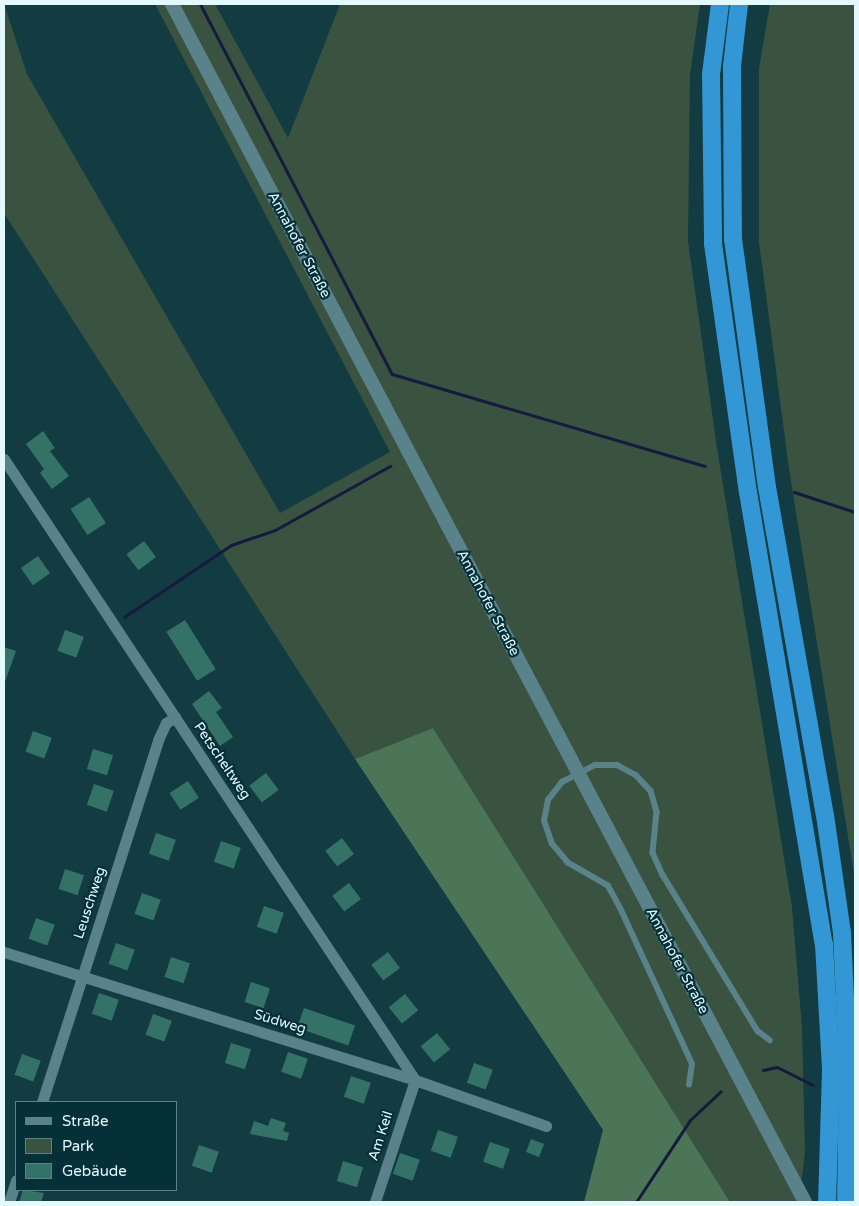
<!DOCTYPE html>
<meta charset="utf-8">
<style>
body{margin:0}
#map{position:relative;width:859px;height:1206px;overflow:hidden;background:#123b42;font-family:"Varela Round",sans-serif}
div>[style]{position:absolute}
.green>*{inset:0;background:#3a5240}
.forest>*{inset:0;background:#4c7456}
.stream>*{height:3px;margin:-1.5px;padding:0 1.5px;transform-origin:1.5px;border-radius:1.5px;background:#161b3e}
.building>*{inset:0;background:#347268;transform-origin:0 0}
.service>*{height:5.5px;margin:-2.75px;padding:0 2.75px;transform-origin:2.75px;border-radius:2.75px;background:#59828a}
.minor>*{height:11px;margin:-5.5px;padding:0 5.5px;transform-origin:5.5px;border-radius:5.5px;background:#59828a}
.tertiary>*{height:14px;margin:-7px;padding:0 7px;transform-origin:7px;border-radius:7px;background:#59828a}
.trunk>*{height:18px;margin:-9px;padding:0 9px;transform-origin:9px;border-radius:9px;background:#3297d4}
span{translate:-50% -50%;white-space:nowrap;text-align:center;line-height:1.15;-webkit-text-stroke:4.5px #053038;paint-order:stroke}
.street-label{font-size:14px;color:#e4f9fe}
.frame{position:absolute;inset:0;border:5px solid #e4f9fe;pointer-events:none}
.legend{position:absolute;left:15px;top:1101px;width:162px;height:90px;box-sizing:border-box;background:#053038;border:1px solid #5e8087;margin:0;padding:6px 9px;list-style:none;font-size:15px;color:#e4f9fe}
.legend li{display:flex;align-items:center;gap:10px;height:25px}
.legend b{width:25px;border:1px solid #5e8087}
</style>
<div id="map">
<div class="green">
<div style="clip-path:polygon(4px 4px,27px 74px,280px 513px,390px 452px,155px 4px,215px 4px,288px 138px,340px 4px,700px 4px,690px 75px,688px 241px,717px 448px,792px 907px,802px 1027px,805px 1152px,799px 1202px,730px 1202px,433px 728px,355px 759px,4px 213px)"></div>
<div style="clip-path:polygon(770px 4px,855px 4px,855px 880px,789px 469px,759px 242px,759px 68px)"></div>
</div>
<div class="forest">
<div style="clip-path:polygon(433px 728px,730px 1202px,584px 1202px,603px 1130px,355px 759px)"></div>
</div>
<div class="stream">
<div style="left:200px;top:4px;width:417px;rotate:62.6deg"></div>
<div style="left:392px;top:374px;width:326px;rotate:16.4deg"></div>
<div style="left:794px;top:492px;width:64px;rotate:18.2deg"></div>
<div style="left:124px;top:617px;width:129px;rotate:-33.9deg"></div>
<div style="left:231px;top:545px;width:46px;rotate:-18.8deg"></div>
<div style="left:275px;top:530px;width:132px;rotate:-29.1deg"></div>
<div style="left:763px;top:1070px;width:14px;rotate:-12deg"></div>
<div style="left:777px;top:1067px;width:40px;rotate:26.6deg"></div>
<div style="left:636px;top:1202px;width:98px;rotate:-56.6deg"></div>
<div style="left:690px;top:1120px;width:42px;rotate:-43.1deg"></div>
</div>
<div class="building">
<div style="clip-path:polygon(43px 431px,55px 448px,50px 451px,69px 476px,52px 489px,40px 473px,44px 469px,26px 444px)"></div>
<div style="left:89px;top:497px;width:31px;height:22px;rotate:57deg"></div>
<div style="left:144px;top:541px;width:20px;height:22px;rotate:53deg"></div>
<div style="left:38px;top:556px;width:21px;height:21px;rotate:55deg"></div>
<div style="left:185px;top:620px;width:58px;height:22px;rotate:58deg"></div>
<div style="left:65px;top:630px;width:20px;height:22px;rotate:20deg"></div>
<div style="clip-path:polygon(4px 647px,16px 651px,5px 682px,4px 682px)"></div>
<div style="clip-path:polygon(209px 691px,222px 708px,216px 712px,233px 737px,220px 746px,192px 704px)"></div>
<div style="left:33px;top:731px;width:20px;height:22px;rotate:20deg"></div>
<div style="left:93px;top:749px;width:21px;height:21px;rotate:17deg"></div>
<div style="left:266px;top:773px;width:21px;height:21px;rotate:53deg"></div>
<div style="left:188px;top:781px;width:20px;height:22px;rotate:57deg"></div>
<div style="left:94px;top:784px;width:21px;height:22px;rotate:19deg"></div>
<div style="left:156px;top:833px;width:21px;height:22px;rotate:19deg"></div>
<div style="left:342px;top:838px;width:20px;height:21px;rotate:53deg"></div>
<div style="left:221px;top:841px;width:21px;height:22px;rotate:19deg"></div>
<div style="left:65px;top:869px;width:20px;height:21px;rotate:18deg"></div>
<div style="left:349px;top:883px;width:20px;height:21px;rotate:53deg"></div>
<div style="left:142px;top:893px;width:20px;height:22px;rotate:20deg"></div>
<div style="left:264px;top:906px;width:21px;height:22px;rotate:19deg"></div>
<div style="left:36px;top:918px;width:20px;height:22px;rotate:20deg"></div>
<div style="left:116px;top:943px;width:20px;height:22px;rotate:20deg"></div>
<div style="left:388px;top:952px;width:20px;height:21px;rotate:53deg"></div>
<div style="left:171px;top:957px;width:20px;height:21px;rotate:18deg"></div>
<div style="left:251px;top:982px;width:20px;height:21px;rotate:18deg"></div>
<div style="left:99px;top:993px;width:21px;height:22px;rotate:19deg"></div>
<div style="left:405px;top:994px;width:21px;height:21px;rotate:51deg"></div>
<div style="left:304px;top:1008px;width:54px;height:21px;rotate:19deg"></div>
<div style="left:153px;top:1014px;width:20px;height:22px;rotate:20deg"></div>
<div style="left:437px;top:1033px;width:21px;height:21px;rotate:51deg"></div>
<div style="left:231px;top:1043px;width:21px;height:21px;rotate:17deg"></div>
<div style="left:288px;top:1052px;width:21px;height:21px;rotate:19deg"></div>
<div style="left:22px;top:1054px;width:20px;height:22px;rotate:20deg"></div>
<div style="left:474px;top:1063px;width:20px;height:21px;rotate:20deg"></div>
<div style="left:351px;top:1076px;width:21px;height:22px;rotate:19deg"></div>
<div style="clip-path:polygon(271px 1118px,286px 1123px,283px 1131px,289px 1133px,287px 1141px,250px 1134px,254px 1121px,268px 1126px)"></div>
<div style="left:438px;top:1130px;width:21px;height:22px;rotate:19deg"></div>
<div style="left:531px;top:1139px;width:14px;height:14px;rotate:21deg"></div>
<div style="left:490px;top:1142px;width:21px;height:21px;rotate:19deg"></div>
<div style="left:199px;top:1145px;width:21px;height:22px;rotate:19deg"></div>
<div style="left:400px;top:1153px;width:21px;height:22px;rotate:19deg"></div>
<div style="left:343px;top:1161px;width:21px;height:21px;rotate:17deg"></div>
<div style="clip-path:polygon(23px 1190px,44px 1193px,41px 1202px,19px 1202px)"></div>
</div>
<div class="service">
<div style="left:689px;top:1085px;width:21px;rotate:-82deg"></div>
<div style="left:692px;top:1064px;width:172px;rotate:-114.8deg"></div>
<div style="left:620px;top:908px;width:25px;rotate:-119deg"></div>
<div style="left:608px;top:886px;width:46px;rotate:-150.1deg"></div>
<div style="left:568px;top:863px;width:25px;rotate:-130deg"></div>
<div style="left:552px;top:844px;width:24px;rotate:-109deg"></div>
<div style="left:544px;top:821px;width:21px;rotate:-79deg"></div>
<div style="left:548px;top:800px;width:23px;rotate:-52deg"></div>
<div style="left:562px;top:782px;width:37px;rotate:-27deg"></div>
<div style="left:595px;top:765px;width:22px"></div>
<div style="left:617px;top:765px;width:21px;rotate:28deg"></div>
<div style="left:636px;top:775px;width:22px;rotate:47deg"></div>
<div style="left:651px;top:791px;width:22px;rotate:74deg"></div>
<div style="left:657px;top:812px;width:41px;rotate:95.6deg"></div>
<div style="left:653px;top:853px;width:24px;rotate:66deg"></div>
<div style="left:663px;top:875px;width:183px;rotate:58.7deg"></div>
<div style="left:758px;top:1031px;width:15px;rotate:37deg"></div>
</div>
<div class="minor">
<div style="left:4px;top:459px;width:745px;rotate:56.5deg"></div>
<div style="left:415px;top:1080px;width:128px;rotate:108.2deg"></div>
<div style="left:4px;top:952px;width:430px;rotate:17.3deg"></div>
<div style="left:415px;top:1080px;width:139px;rotate:19.3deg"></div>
<div style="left:42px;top:1102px;width:380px;rotate:-72.2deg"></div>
<div style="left:158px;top:740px;width:19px;rotate:-65deg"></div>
<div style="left:166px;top:723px;width:11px;rotate:-34deg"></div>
<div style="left:9px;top:1202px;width:23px;rotate:-72deg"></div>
</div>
<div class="tertiary">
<div style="left:172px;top:4px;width:1355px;rotate:62.15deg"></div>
</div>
<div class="trunk">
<div style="left:720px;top:4px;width:71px;rotate:97.3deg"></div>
<div style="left:711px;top:74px;width:170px;rotate:89.3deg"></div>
<div style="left:713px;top:244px;width:250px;rotate:82deg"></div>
<div style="left:748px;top:492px;width:458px;rotate:80.5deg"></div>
<div style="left:824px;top:944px;width:126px;rotate:86.8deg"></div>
<div style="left:831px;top:1070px;width:132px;rotate:91.7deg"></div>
<div style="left:739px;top:4px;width:62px;rotate:96.4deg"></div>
<div style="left:732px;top:66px;width:173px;rotate:89.7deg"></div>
<div style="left:733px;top:239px;width:250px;rotate:82.2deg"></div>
<div style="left:767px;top:487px;width:333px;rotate:80deg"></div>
<div style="left:825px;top:815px;width:119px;rotate:81.8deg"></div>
<div style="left:842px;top:933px;width:134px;rotate:87.4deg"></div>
<div style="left:848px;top:1067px;width:135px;rotate:90.8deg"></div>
</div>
<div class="street-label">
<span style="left:299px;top:245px;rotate:62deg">Annahofer Straße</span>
<span style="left:488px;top:603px;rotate:62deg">Annahofer Straße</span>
<span style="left:222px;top:761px;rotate:56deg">Petscheltweg</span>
<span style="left:90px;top:903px;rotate:-72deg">Leuschweg</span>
<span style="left:677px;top:961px;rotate:62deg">Annahofer Straße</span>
<span style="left:280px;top:1022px;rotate:17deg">Südweg</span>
<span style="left:381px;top:1136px;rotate:-72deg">Am Keil</span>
</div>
<div class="frame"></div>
<ul class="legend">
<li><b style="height:6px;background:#59828a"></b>Straße</li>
<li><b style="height:14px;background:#3a5240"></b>Park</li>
<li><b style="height:14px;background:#347268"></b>Gebäude</li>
</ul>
</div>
